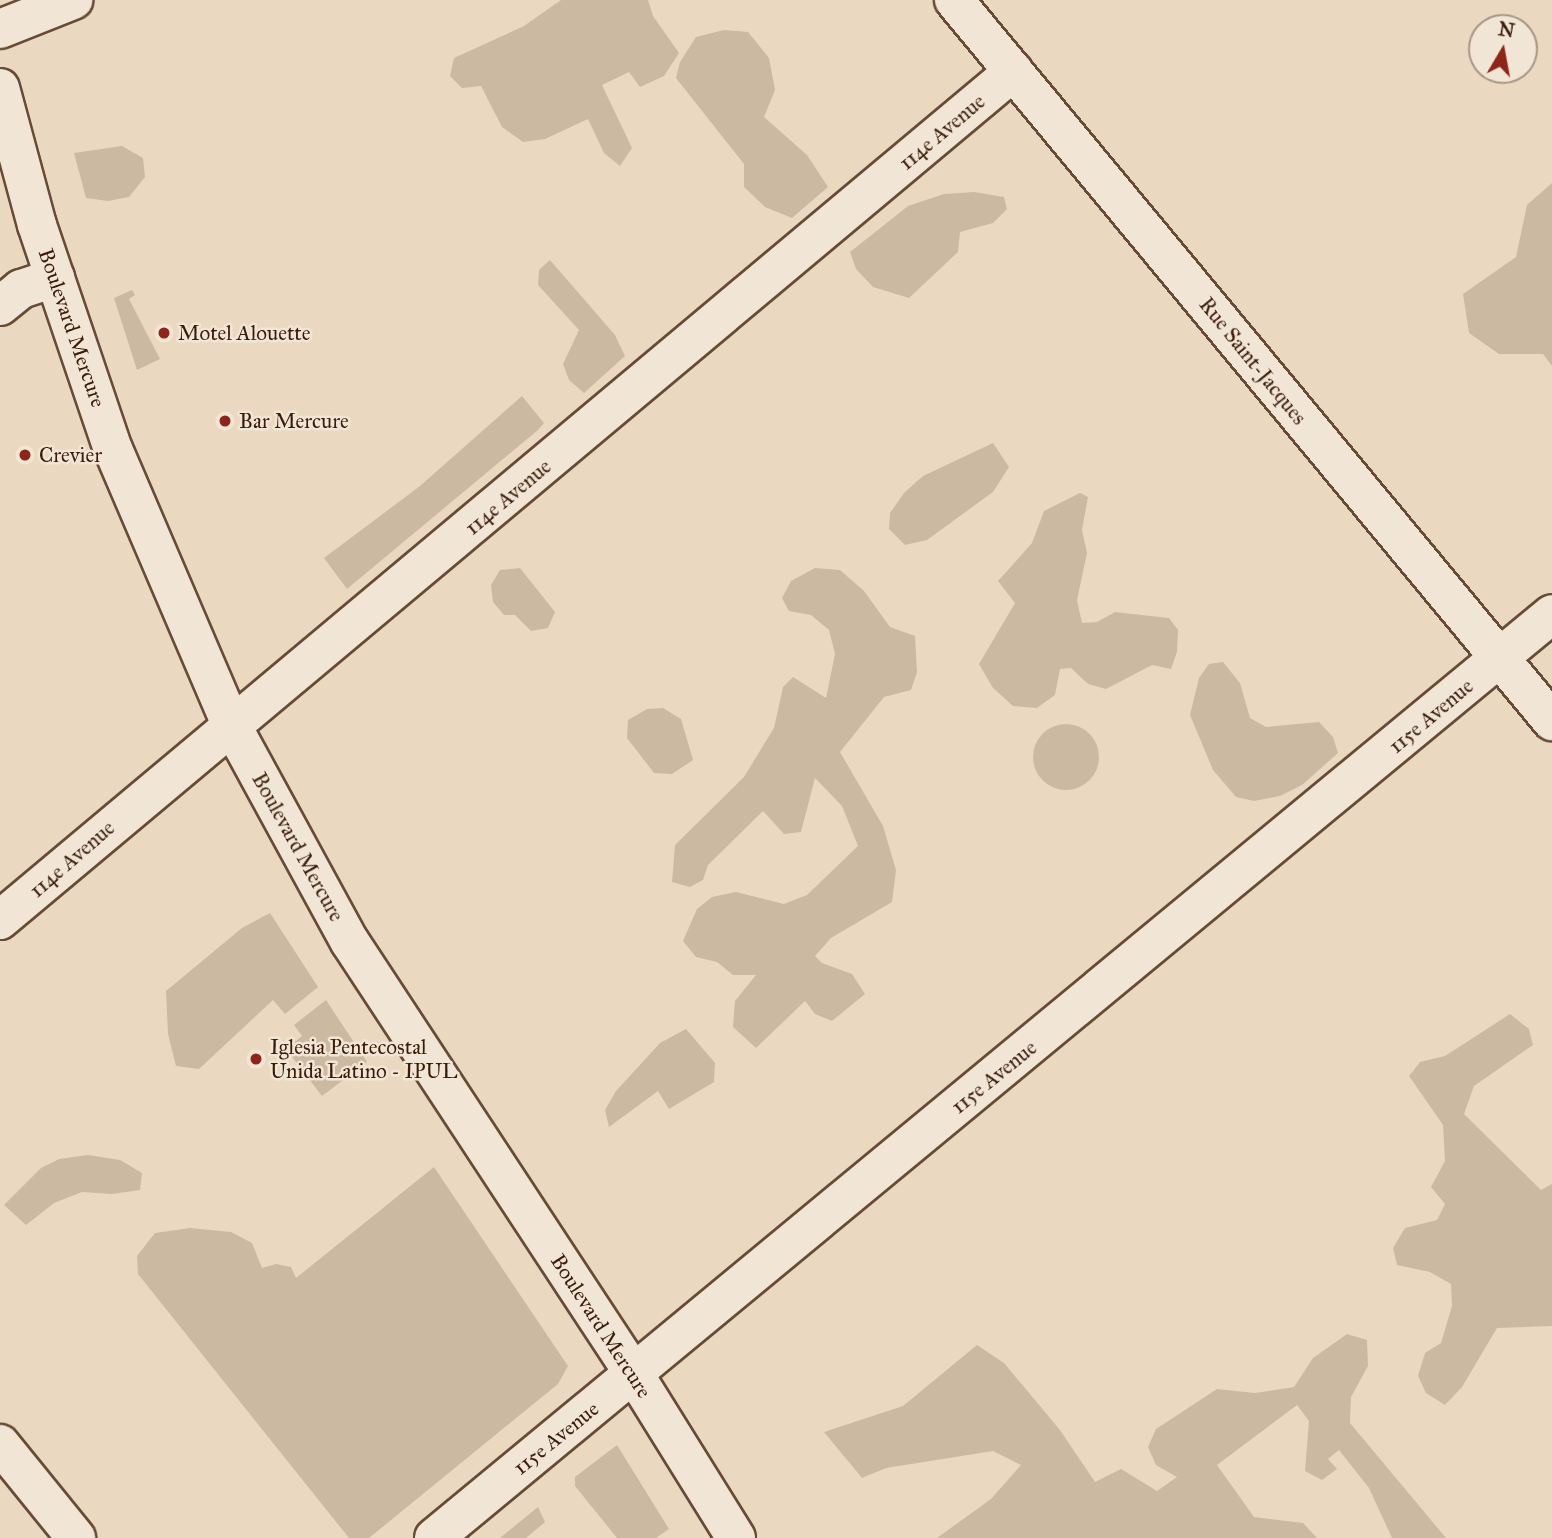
<!DOCTYPE html>
<style>
body{margin:0}
#map{position:relative;width:1552px;height:1538px;overflow:hidden;background:#ead9c0;font-family:"IM FELL Great Primer",serif}
div>[style]{position:absolute}
.green>*{inset:0;background:#ccb9a1}
.round{border-radius:50%}
.roads{filter:drop-shadow(2px 0 #674b37) drop-shadow(-2px 0 #674b37) drop-shadow(0 2px #674b37) drop-shadow(0 -2px #674b37)}
.street>*{height:38px;margin:-19px;padding:0 19px;transform-origin:19px;border-radius:19px;background:#f1e6d6}
.secondary>*{height:38px;margin:-19px;padding:0 19px;transform-origin:19px;border-radius:19px;background:#f1e6d6}
.dots>*{width:19px;height:19px;translate:-50% -50%;box-sizing:border-box;border:4px solid #f1e6d6;border-radius:50%}
span{translate:-50% -50%;white-space:nowrap;text-align:center;line-height:1.15;-webkit-text-stroke:5px #f1e6d6;paint-order:stroke}
.street-label{font-size:21px;color:#3b1c09}
.poi-label{font-size:21px;color:#3b1c09}
.left{translate:0 -50%;text-align:left}
.north{position:absolute;left:1468px;top:14px;width:70px;height:70px;box-sizing:border-box;background:#f1e6d6;border:2px solid #a89584;border-radius:50%;rotate:10deg;font-size:19px;font-weight:700;line-height:28px;text-align:center;color:#3b1c09}
.north::after{content:'';display:block;margin:auto;width:24px;height:32px;background:#8f2418;clip-path:polygon(50% 0,100% 100%,50% 72%,0 100%)}
</style>
<div id="map">
<div class="green">
<div style="clip-path:polygon(561px 0,648px 0,653px 16px,679px 53px,664px 76px,640px 87px,629px 72px,602px 85px,632px 148px,620px 166px,604px 153px,588px 119px,545px 139px,523px 142px,502px 127px,481px 86px,462px 88px,450px 76px,454px 58px,524px 26px)"></div>
<div style="clip-path:polygon(724px 30px,748px 32px,769px 58px,775px 90px,764px 117px,807px 155px,828px 187px,792px 218px,765px 207px,744px 187px,744px 164px,676px 78px,680px 62px,696px 37px)"></div>
<div style="clip-path:polygon(122px 146px,143px 158px,145px 177px,129px 197px,108px 201px,86px 198px,74px 153px)"></div>
<div style="clip-path:polygon(1552px 183px,1552px 366px,1543px 354px,1499px 354px,1469px 333px,1463px 294px,1516px 257px,1527px 205px)"></div>
<div style="clip-path:polygon(974px 192px,1004px 197px,1007px 209px,993px 223px,960px 232px,958px 252px,909px 298px,873px 287px,856px 269px,850px 252px,908px 206px,944px 194px)"></div>
<div style="clip-path:polygon(550px 260px,615px 335px,625px 356px,584px 393px,569px 380px,563px 364px,579px 330px,538px 285px,539px 270px)"></div>
<div style="clip-path:polygon(132px 290px,135px 295px,129px 299px,160px 359px,137px 370px,114px 298px)"></div>
<div style="clip-path:polygon(522px 396px,544px 423px,538px 430px,347px 589px,324px 558px,420px 486px)"></div>
<div style="clip-path:polygon(993px 443px,1009px 467px,993px 492px,927px 540px,905px 545px,889px 529px,890px 513px,904px 493px,923px 476px)"></div>
<div style="clip-path:polygon(1080px 493px,1088px 497px,1082px 530px,1087px 553px,1077px 600px,1082px 623px,1097px 622px,1115px 612px,1169px 618px,1178px 630px,1177px 652px,1171px 669px,1152px 665px,1106px 689px,1088px 684px,1071px 668px,1060px 669px,1055px 695px,1037px 708px,1013px 706px,993px 688px,979px 664px,1015px 603px,998px 581px,1032px 543px,1044px 511px)"></div>
<div style="clip-path:polygon(520px 568px,555px 612px,548px 628px,531px 631px,515px 615px,504px 615px,493px 602px,491px 585px,500px 570px)"></div>
<div style="clip-path:polygon(815px 568px,840px 570px,864px 591px,890px 627px,915px 636px,917px 672px,911px 690px,884px 697px,840px 752px,883px 826px,896px 870px,892px 902px,831px 938px,815px 956px,822px 963px,852px 974px,865px 994px,832px 1021px,815px 1014px,805px 1001px,756px 1048px,733px 1027px,735px 1001px,756px 975px,733px 975px,717px 962px,696px 957px,683px 941px,697px 909px,712px 897px,736px 892px,784px 904px,807px 895px,858px 846px,842px 806px,815px 778px,801px 832px,784px 834px,763px 811px,708px 865px,703px 880px,690px 887px,672px 882px,675px 845px,744px 777px,774px 728px,783px 687px,793px 677px,826px 698px,835px 654px,829px 630px,811px 615px,789px 611px,782px 598px,791px 581px)"></div>
<div style="clip-path:polygon(1223px 662px,1240px 683px,1250px 718px,1266px 727px,1319px 722px,1333px 737px,1338px 753px,1302px 785px,1280px 796px,1254px 801px,1236px 797px,1213px 770px,1190px 715px,1199px 678px,1209px 664px)"></div>
<div style="clip-path:polygon(663px 708px,681px 719px,693px 760px,672px 774px,654px 773px,627px 738px,628px 720px,647px 709px)"></div>
<div class="round" style="left:1033px;top:724px;width:66px;height:66px"></div>
<div style="clip-path:polygon(270px 913px,318px 987px,285px 1014px,273px 1000px,199px 1069px,176px 1066px,168px 1034px,166px 991px,242px 928px)"></div>
<div style="clip-path:polygon(326px 1000px,367px 1062px,322px 1096px,286px 1049px,302px 1036px,294px 1025px)"></div>
<div style="clip-path:polygon(1510px 1014px,1529px 1029px,1533px 1045px,1474px 1086px,1464px 1114px,1541px 1190px,1552px 1184px,1552px 1326px,1497px 1328px,1462px 1387px,1445px 1405px,1426px 1393px,1418px 1376px,1425px 1353px,1441px 1343px,1452px 1306px,1451px 1284px,1430px 1272px,1397px 1265px,1393px 1248px,1405px 1228px,1437px 1220px,1445px 1204px,1431px 1187px,1445px 1161px,1443px 1125px,1409px 1076px,1420px 1062px,1445px 1056px)"></div>
<div style="clip-path:polygon(686px 1029px,715px 1063px,714px 1082px,669px 1109px,658px 1091px,609px 1127px,605px 1110px,616px 1091px,660px 1043px)"></div>
<div style="clip-path:polygon(88px 1155px,120px 1160px,142px 1173px,140px 1190px,112px 1194px,82px 1192px,54px 1203px,26px 1225px,4px 1205px,41px 1168px,59px 1159px)"></div>
<div style="clip-path:polygon(434px 1167px,568px 1366px,558px 1384px,369px 1538px,349px 1538px,138px 1274px,137px 1256px,155px 1233px,190px 1228px,231px 1232px,252px 1243px,262px 1268px,276px 1264px,291px 1267px,296px 1278px)"></div>
<div style="clip-path:polygon(1347px 1334px,1367px 1340px,1368px 1366px,1351px 1397px,1350px 1423px,1446px 1538px,1392px 1538px,1369px 1488px,1339px 1450px,1328px 1459px,1337px 1469px,1322px 1480px,1305px 1471px,1309px 1421px,1297px 1405px,1217px 1465px,1254px 1517px,1303px 1523px,1317px 1538px,937px 1538px,991px 1499px,1021px 1465px,993px 1451px,886px 1468px,862px 1478px,824px 1432px,903px 1406px,977px 1345px,1004px 1363px,1060px 1430px,1095px 1482px,1121px 1469px,1157px 1491px,1177px 1477px,1156px 1465px,1148px 1447px,1156px 1429px,1217px 1389px,1255px 1393px,1294px 1387px,1313px 1358px)"></div>
<div style="clip-path:polygon(617px 1445px,669px 1529px,656px 1538px,617px 1538px,575px 1486px,575px 1477px)"></div>
<div style="clip-path:polygon(538px 1507px,545px 1522px,526px 1538px,500px 1538px)"></div>
</div>
<div class="roads">
<div class="street">
<div style="left:954px;top:0;width:937px;rotate:50.33deg"></div>
<div style="left:0;top:29px;width:79px;rotate:-21.7deg"></div>
<div style="left:0;top:306px;width:27px;rotate:-39deg"></div>
<div style="left:21px;top:289px;width:36px;rotate:-18deg"></div>
<div style="left:0;top:920px;width:1322px;rotate:-39.94deg"></div>
<div style="left:0;top:1444px;width:121px;rotate:51deg"></div>
<div style="left:434px;top:1538px;width:1450px;rotate:-39.57deg"></div>
</div>
<div class="secondary">
<div style="left:0;top:88px;width:142px;rotate:74.9deg"></div>
<div style="left:37px;top:225px;width:237px;rotate:71.3deg"></div>
<div style="left:113px;top:449px;width:301px;rotate:66.8deg"></div>
<div style="left:232px;top:726px;width:246px;rotate:61.4deg"></div>
<div style="left:350px;top:942px;width:517px;rotate:56.68deg"></div>
<div style="left:634px;top:1374px;width:193px;rotate:58.1deg"></div>
</div>
</div>
<div class="dots">
<div style="left:164px;top:333px;background:#8f2418"></div>
<div style="left:225px;top:421px;background:#8f2418"></div>
<div style="left:25px;top:455px;background:#8f2418"></div>
<div style="left:256px;top:1059px;background:#8f2418"></div>
</div>
<div class="street-label">
<span style="left:942px;top:132px;rotate:-40deg">114e Avenue</span>
<span style="left:72px;top:328px;rotate:71deg">Boulevard Mercure</span>
<span style="left:1253px;top:361px;rotate:51deg">Rue Saint-Jacques</span>
<span style="left:508px;top:497px;rotate:-40deg">114e Avenue</span>
<span style="left:1431px;top:716px;rotate:-40deg">115e Avenue</span>
<span style="left:298px;top:847px;rotate:61deg">Boulevard Mercure</span>
<span style="left:72px;top:859px;rotate:-41deg">114e Avenue</span>
<span style="left:994px;top:1077px;rotate:-39deg">115e Avenue</span>
<span style="left:601px;top:1326px;rotate:57deg">Boulevard Mercure</span>
<span style="left:556px;top:1438px;rotate:-39deg">115e Avenue</span>
</div>
<div class="poi-label">
<span class="left" style="left:178px;top:333px">Motel Alouette</span>
<span class="left" style="left:239px;top:421px">Bar Mercure</span>
<span class="left" style="left:39px;top:455px">Crevier</span>
<span class="left" style="left:270px;top:1059px">Iglesia Pentecostal<br>Unida Latino - IPUL</span>
</div>
<div class="north">N</div>
</div>
